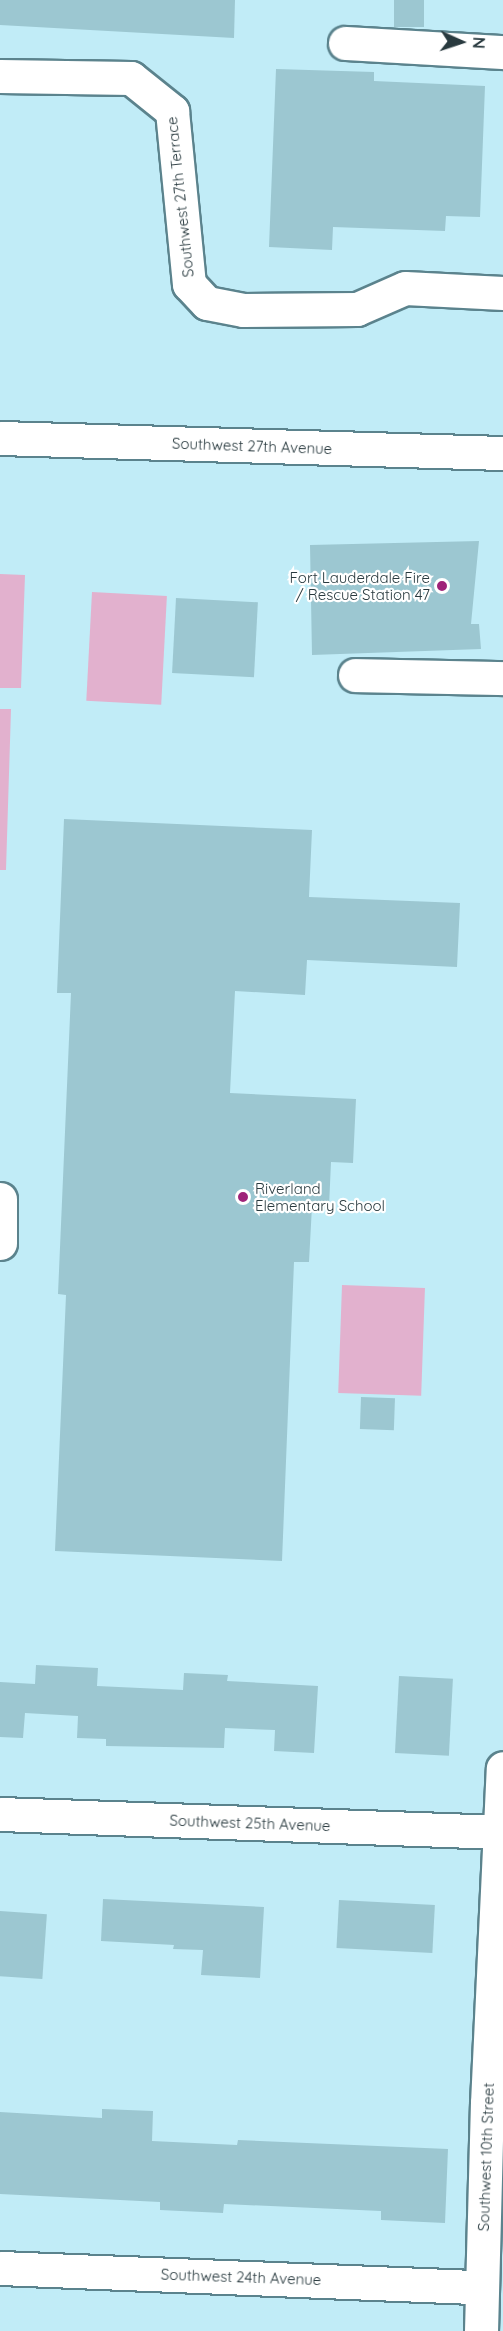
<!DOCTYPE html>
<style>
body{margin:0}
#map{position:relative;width:503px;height:2331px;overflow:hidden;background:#c1ecf7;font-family:Quicksand,sans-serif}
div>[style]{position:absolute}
.green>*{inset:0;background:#e2b1ce;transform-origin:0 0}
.building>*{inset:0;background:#9cc7d1;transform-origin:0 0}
.roads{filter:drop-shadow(2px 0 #5b838d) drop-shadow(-2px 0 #5b838d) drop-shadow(0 2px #5b838d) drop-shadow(0 -2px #5b838d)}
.minor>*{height:33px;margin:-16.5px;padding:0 16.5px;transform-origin:16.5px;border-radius:16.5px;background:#fff}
.dots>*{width:16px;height:16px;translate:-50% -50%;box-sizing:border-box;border:3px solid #fff;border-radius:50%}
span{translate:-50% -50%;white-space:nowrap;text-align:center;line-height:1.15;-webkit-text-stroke:4.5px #fff;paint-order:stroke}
.street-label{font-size:15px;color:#293a3f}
.poi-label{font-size:15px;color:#293a3f}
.right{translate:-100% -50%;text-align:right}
.left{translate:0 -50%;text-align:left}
.north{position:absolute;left:431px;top:12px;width:60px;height:60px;-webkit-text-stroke:4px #fff;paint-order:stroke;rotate:93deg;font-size:16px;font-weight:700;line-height:24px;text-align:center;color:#293a3f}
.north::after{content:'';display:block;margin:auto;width:21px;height:27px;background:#293a3f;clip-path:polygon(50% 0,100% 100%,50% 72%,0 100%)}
</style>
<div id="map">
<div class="green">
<div style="clip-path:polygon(0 574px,25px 575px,21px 688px,0 688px)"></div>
<div style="left:92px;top:592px;width:75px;height:109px;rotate:3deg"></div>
<div style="clip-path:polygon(0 709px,11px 709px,6px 870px,0 870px)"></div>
<div style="left:342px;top:1285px;width:83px;height:108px;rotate:2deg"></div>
</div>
<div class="building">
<div style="clip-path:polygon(0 0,235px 0,234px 38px,0 25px)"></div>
<div style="left:394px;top:0;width:30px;height:27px"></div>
<div style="clip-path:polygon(276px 69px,374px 72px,374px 81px,485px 86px,480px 217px,446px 216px,445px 231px,333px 227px,332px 250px,269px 247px)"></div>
<div style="clip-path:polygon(479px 541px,471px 624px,479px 624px,481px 649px,312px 655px,310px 545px)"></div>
<div style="left:176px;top:598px;width:82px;height:75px;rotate:3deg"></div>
<div style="clip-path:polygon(64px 819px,312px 830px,309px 897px,460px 903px,457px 967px,307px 960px,305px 995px,235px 991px,230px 1093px,356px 1099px,353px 1163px,331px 1162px,329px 1207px,312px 1206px,309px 1262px,294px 1262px,282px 1561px,55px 1551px,66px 1295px,58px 1294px,71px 993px,57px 993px)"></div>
<div style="left:361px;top:1397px;width:34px;height:32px;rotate:2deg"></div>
<div style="clip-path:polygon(36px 1665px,98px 1668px,97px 1686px,183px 1690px,184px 1673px,228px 1675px,227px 1681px,318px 1686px,314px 1753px,274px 1751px,275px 1730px,225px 1728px,224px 1748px,106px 1746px,106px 1739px,77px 1738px,78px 1716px,25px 1713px,23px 1738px,0 1737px,0 1682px,35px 1684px)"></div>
<div style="left:399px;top:1676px;width:54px;height:77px;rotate:3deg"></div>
<div style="clip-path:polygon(103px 1899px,264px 1907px,260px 1978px,201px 1975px,203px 1950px,173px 1949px,174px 1945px,101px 1941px)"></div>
<div style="left:339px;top:1900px;width:96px;height:48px;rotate:3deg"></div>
<div style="left:0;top:1911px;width:47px;height:65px;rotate:4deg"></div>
<div style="clip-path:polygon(102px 2109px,153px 2111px,152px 2141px,237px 2145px,238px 2140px,448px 2149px,445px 2223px,381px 2220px,381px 2211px,224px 2204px,223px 2213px,160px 2210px,160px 2202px,0 2194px,0 2112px,102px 2118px)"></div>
</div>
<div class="roads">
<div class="minor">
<div style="left:345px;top:43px;width:158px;rotate:3.3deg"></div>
<div style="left:0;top:76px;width:131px;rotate:0.9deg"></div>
<div style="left:131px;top:78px;width:53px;rotate:38.8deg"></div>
<div style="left:172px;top:111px;width:174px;rotate:84.4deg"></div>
<div style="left:189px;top:284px;width:26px;rotate:47deg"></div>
<div style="left:207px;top:303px;width:37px;rotate:11deg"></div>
<div style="left:243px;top:310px;width:114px;rotate:-0.5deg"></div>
<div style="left:357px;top:309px;width:52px;rotate:-23.6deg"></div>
<div style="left:405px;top:288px;width:98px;rotate:2.9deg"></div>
<div style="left:0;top:438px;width:503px;rotate:1.71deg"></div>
<div style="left:355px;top:675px;width:148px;rotate:1.2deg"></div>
<div style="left:0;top:1199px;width:44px;rotate:90deg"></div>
<div style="left:0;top:1814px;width:500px;rotate:2.06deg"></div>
<div style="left:0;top:2268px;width:482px;rotate:2.3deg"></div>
<div style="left:481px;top:2331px;width:228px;rotate:-88.5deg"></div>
<div style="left:487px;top:2103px;width:335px;rotate:-87.3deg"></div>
</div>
</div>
<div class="dots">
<div style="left:442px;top:586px;background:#9e2379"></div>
<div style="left:243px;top:1197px;background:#9e2379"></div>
</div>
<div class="street-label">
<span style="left:180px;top:197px;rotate:-96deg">Southwest 27th Terrace</span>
<span style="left:252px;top:446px;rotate:2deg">Southwest 27th Avenue</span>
<span style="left:250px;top:1823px;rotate:2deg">Southwest 25th Avenue</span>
<span style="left:486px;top:2157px;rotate:-88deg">Southwest 10th Street</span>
<span style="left:241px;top:2277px;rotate:2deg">Southwest 24th Avenue</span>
</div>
<div class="poi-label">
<span class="right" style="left:430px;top:586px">Fort Lauderdale Fire<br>/ Rescue Station 47</span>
<span class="left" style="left:255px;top:1197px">Riverland<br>Elementary School</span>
</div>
<div class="north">N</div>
</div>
